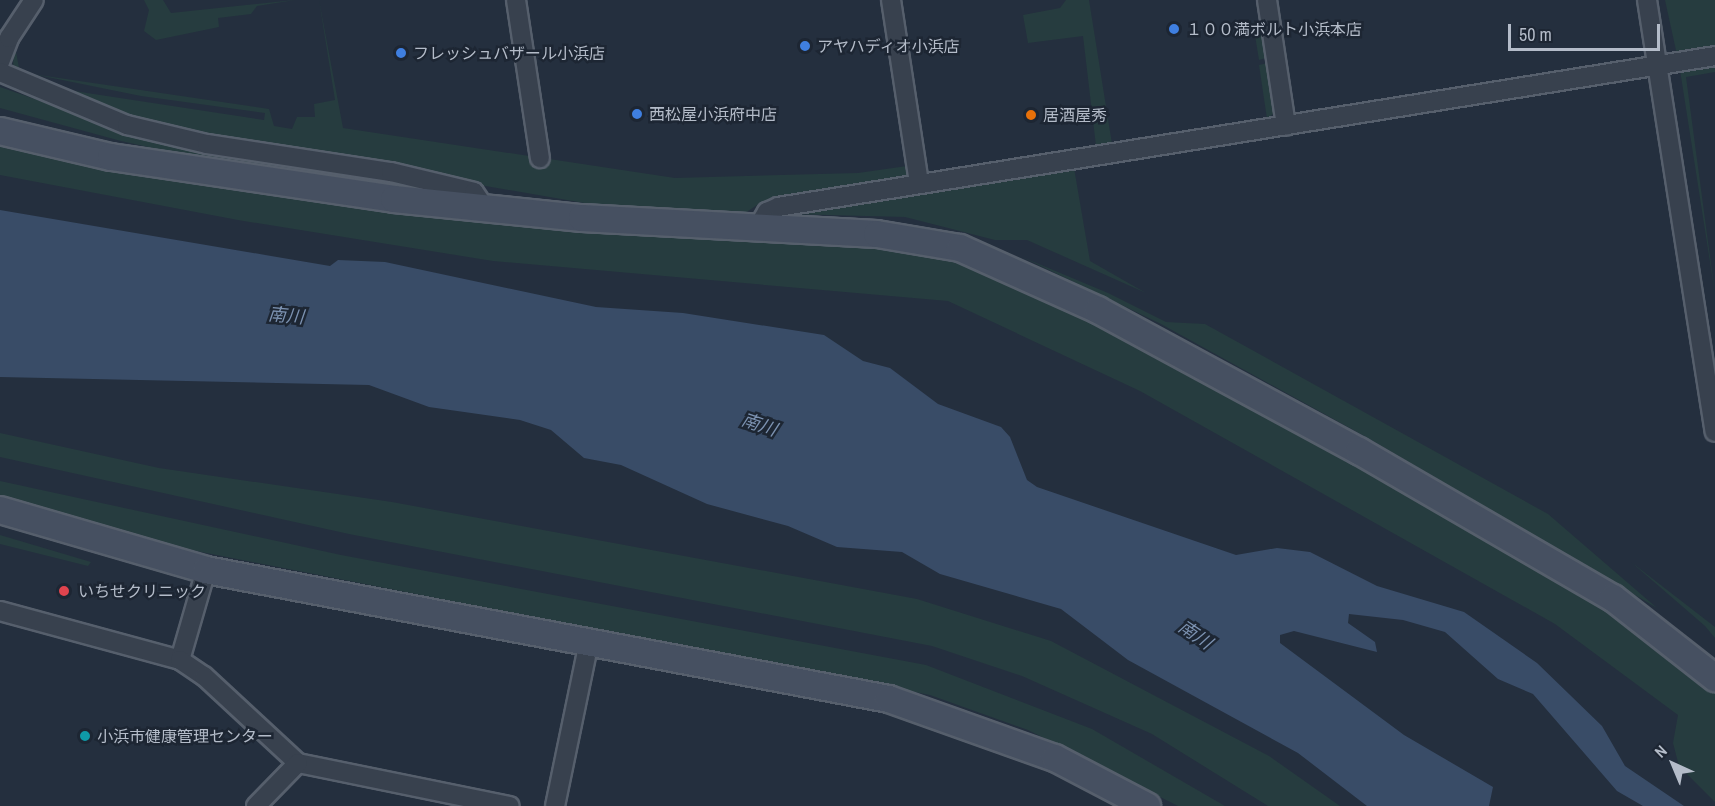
<!DOCTYPE html>
<meta charset="utf-8">
<style>
body{margin:0}
#map{position:relative;width:1715px;height:806px;overflow:hidden;background:#242f3e;font-family:"Archivo Narrow","Noto Sans JP",sans-serif}
div>[style]{position:absolute}
.green>*{inset:0;background:#263c3f}
.water>*{inset:0;background:#394c67}
.roads{filter:drop-shadow(2px 0 #565f6c) drop-shadow(-2px 0 #565f6c) drop-shadow(0 2px #565f6c) drop-shadow(0 -2px #565f6c)}
.street>*{height:18px;margin:-9px;padding:0 9px;transform-origin:9px;border-radius:9px;background:#38414e}
.secondary>*{height:26px;margin:-13px;padding:0 13px;transform-origin:13px;border-radius:13px;background:#465061}
.dots>*{width:16px;height:16px;translate:-50% -50%;box-sizing:border-box;border:3px solid #1d2633;border-radius:50%}
span{translate:-50% -50%;white-space:nowrap;text-align:center;line-height:1.15;-webkit-text-stroke:5px #1d2633;paint-order:stroke}
.poi-label{font-size:16px;color:#b4bcc9}
.left{translate:0 -50%;text-align:left}
.water-label{font-size:18px;color:#7c92b1;font-style:italic}
.north{position:absolute;left:1643px;top:734px;width:60px;height:60px;-webkit-text-stroke:4px #1d2633;paint-order:stroke;rotate:316deg;font-size:16px;font-weight:700;line-height:24px;text-align:center;color:#b4bcc9}
.north::after{content:'';display:block;margin:auto;width:21px;height:27px;background:#b4bcc9;clip-path:polygon(50% 0,100% 100%,50% 72%,0 100%)}
.scale{position:absolute;left:1508px;top:24px;width:152px;height:27px;box-sizing:border-box;border:3px solid #b4bcc9;border-top:0;padding-left:8px;font-size:18px;line-height:21px;white-space:nowrap;color:#b4bcc9;-webkit-text-stroke:4px #1d2633;paint-order:stroke}
</style>
<div id="map">
<div class="green">
<div style="clip-path:polygon(144px 0,163px 0,171px 13px,295px 0,257px 6px,251px 14px,218px 18px,219px 27px,156px 40px,144px 31px,149px 10px)"></div>
<div style="clip-path:polygon(319px 0,343px 128px,675px 178px,858px 173px,907px 166px,908px 172px,906px 177px,763px 201px,745px 213px,590px 204px,209px 138px,129px 118px,73px 98px,74px 91px,264px 120px,265px 113px,141px 96px,13px 70px,14px 41px,19px 68px,32px 74px,269px 109px,274px 126px,292px 129px,297px 117px,315px 117px,314px 104px,335px 100px)"></div>
<div style="clip-path:polygon(1066px 0,1089px 0,1112px 144px,1096px 146px,1083px 36px,1028px 43px,1023px 15px,1060px 8px)"></div>
<div style="clip-path:polygon(1665px 0,1715px 0,1715px 49px,1677px 55px)"></div>
<div style="clip-path:polygon(1261px 21px,1266px 58px,1259px 60px,1253px 23px)"></div>
<div style="clip-path:polygon(1268px 63px,1275px 112px,1267px 119px,1259px 65px)"></div>
<div style="clip-path:polygon(1715px 64px,1715px 72px,1686px 77px,1715px 294px,1680px 70px)"></div>
<div style="clip-path:polygon(0 87px,124px 130px,418px 185px,202px 159px,121px 141px,0 108px)"></div>
<div style="clip-path:polygon(0 144px,101px 166px,877px 245px,958px 259px,1041px 293px,1286px 423px,1576px 587px,1679px 659px,1715px 692px,1715px 802px,1679px 766px,1673px 743px,1678px 715px,1555px 624px,1140px 391px,948px 301px,493px 261px,238px 220px,0 175px)"></div>
<div style="clip-path:polygon(1074px 168px,1090px 261px,1146px 293px,1027px 240px,995px 240px,905px 217px,788px 214px)"></div>
<div style="clip-path:polygon(1022px 257px,1108px 293px,1166px 322px,1205px 324px,1548px 514px,1657px 608px,1368px 438px,1161px 324px)"></div>
<div style="clip-path:polygon(0 433px,159px 468px,392px 502px,917px 599px,1051px 641px,1269px 756px,1340px 806px,1268px 806px,1152px 734px,1022px 676px,932px 646px,349px 534px,0 457px)"></div>
<div style="clip-path:polygon(0 481px,341px 555px,926px 665px,1092px 729px,1225px 806px,1178px 806px,1028px 730px,930px 695px,171px 546px,0 495px)"></div>
<div style="clip-path:polygon(0 535px,91px 562px,88px 566px,0 544px)"></div>
<div style="clip-path:polygon(1631px 562px,1715px 627px,1715px 638px,1705px 626px)"></div>
</div>
<div class="water">
<div style="clip-path:polygon(0 210px,330px 266px,338px 260px,385px 262px,596px 307px,683px 313px,824px 335px,863px 361px,890px 368px,938px 404px,1001px 427px,1010px 437px,1027px 480px,1037px 487px,1236px 555px,1277px 548px,1310px 552px,1377px 586px,1464px 612px,1537px 663px,1602px 726px,1625px 766px,1684px 806px,1643px 806px,1617px 791px,1533px 694px,1498px 679px,1445px 632px,1403px 620px,1349px 614px,1348px 623px,1375px 642px,1377px 652px,1294px 631px,1280px 635px,1280px 643px,1404px 735px,1493px 787px,1489px 806px,1367px 806px,1298px 753px,1128px 660px,1061px 609px,940px 574px,902px 552px,837px 547px,788px 526px,707px 504px,621px 465px,584px 458px,551px 430px,520px 420px,429px 407px,369px 385px,0 377px)"></div>
</div>
<div class="roads">
<div class="street">
<div style="left:516px;top:0;width:160px;rotate:81.4deg"></div>
<div style="left:891px;top:0;width:186px;rotate:81.3deg"></div>
<div style="left:1267px;top:0;width:127px;rotate:81.4deg"></div>
<div style="left:1647px;top:0;width:437px;rotate:81.1deg"></div>
<div style="left:0;top:62px;width:26px;rotate:-69deg"></div>
<div style="left:9px;top:38px;width:45px;rotate:-56.7deg"></div>
<div style="left:0;top:72px;width:138px;rotate:22.7deg"></div>
<div style="left:127px;top:125px;width:82px;rotate:13.4deg"></div>
<div style="left:207px;top:144px;width:186px;rotate:8.7deg"></div>
<div style="left:391px;top:172px;width:85px;rotate:13.5deg"></div>
<div style="left:474px;top:192px;width:22px;rotate:56deg"></div>
<div style="left:757px;top:229px;width:20px;rotate:-60deg"></div>
<div style="left:767px;top:212px;width:12px;rotate:-24deg"></div>
<div style="left:778px;top:207px;width:949px;rotate:-9.15deg"></div>
<div style="left:0;top:611px;width:187px;rotate:15.2deg"></div>
<div style="left:180px;top:660px;width:94px;rotate:-73.9deg"></div>
<div style="left:180px;top:660px;width:29px;rotate:34deg"></div>
<div style="left:204px;top:676px;width:128px;rotate:42.8deg"></div>
<div style="left:298px;top:763px;width:216px;rotate:11.5deg"></div>
<div style="left:256px;top:806px;width:60px;rotate:-45.7deg"></div>
<div style="left:555px;top:806px;width:167px;rotate:-78.3deg"></div>
</div>
<div class="secondary">
<div style="left:0;top:131px;width:114px;rotate:13.2deg"></div>
<div style="left:111px;top:157px;width:286px;rotate:8.4deg"></div>
<div style="left:394px;top:199px;width:189px;rotate:5.8deg"></div>
<div style="left:582px;top:218px;width:295px;rotate:3.1deg"></div>
<div style="left:877px;top:234px;width:84px;rotate:9.6deg"></div>
<div style="left:960px;top:248px;width:151px;rotate:24.2deg"></div>
<div style="left:1098px;top:310px;width:297px;rotate:28.4deg"></div>
<div style="left:1359px;top:451px;width:293px;rotate:30.1deg"></div>
<div style="left:1613px;top:598px;width:130px;rotate:38.1deg"></div>
<div style="left:0;top:510px;width:215px;rotate:16.2deg"></div>
<div style="left:206px;top:570px;width:695px;rotate:10.7deg"></div>
<div style="left:889px;top:699px;width:176px;rotate:19.6deg"></div>
<div style="left:1055px;top:758px;width:104px;rotate:27.6deg"></div>
</div>
</div>
<div class="dots">
<div style="left:1174px;top:29px;background:#3f7fe0"></div>
<div style="left:805px;top:46px;background:#3f7fe0"></div>
<div style="left:401px;top:53px;background:#3f7fe0"></div>
<div style="left:637px;top:114px;background:#3f7fe0"></div>
<div style="left:1031px;top:115px;background:#e8710a"></div>
<div style="left:64px;top:591px;background:#e0444e"></div>
<div style="left:85px;top:736px;background:#0f9aa8"></div>
</div>
<div class="poi-label">
<span class="left" style="left:1186px;top:29px">１００満ボルト小浜本店</span>
<span class="left" style="left:817px;top:46px">アヤハディオ小浜店</span>
<span class="left" style="left:413px;top:53px">フレッシュバザール小浜店</span>
<span class="left" style="left:649px;top:114px">西松屋小浜府中店</span>
<span class="left" style="left:1043px;top:115px">居酒屋秀</span>
<span class="left" style="left:78px;top:591px">いちせクリニック</span>
<span class="left" style="left:97px;top:736px">小浜市健康管理センター</span>
</div>
<div class="water-label">
<span style="left:286px;top:316px;rotate:5deg">南川</span>
<span style="left:759px;top:425px;rotate:19deg">南川</span>
<span style="left:1195px;top:635px;rotate:34deg">南川</span>
</div>
<div class="north">N</div>
<div class="scale">50 m</div>
</div>
